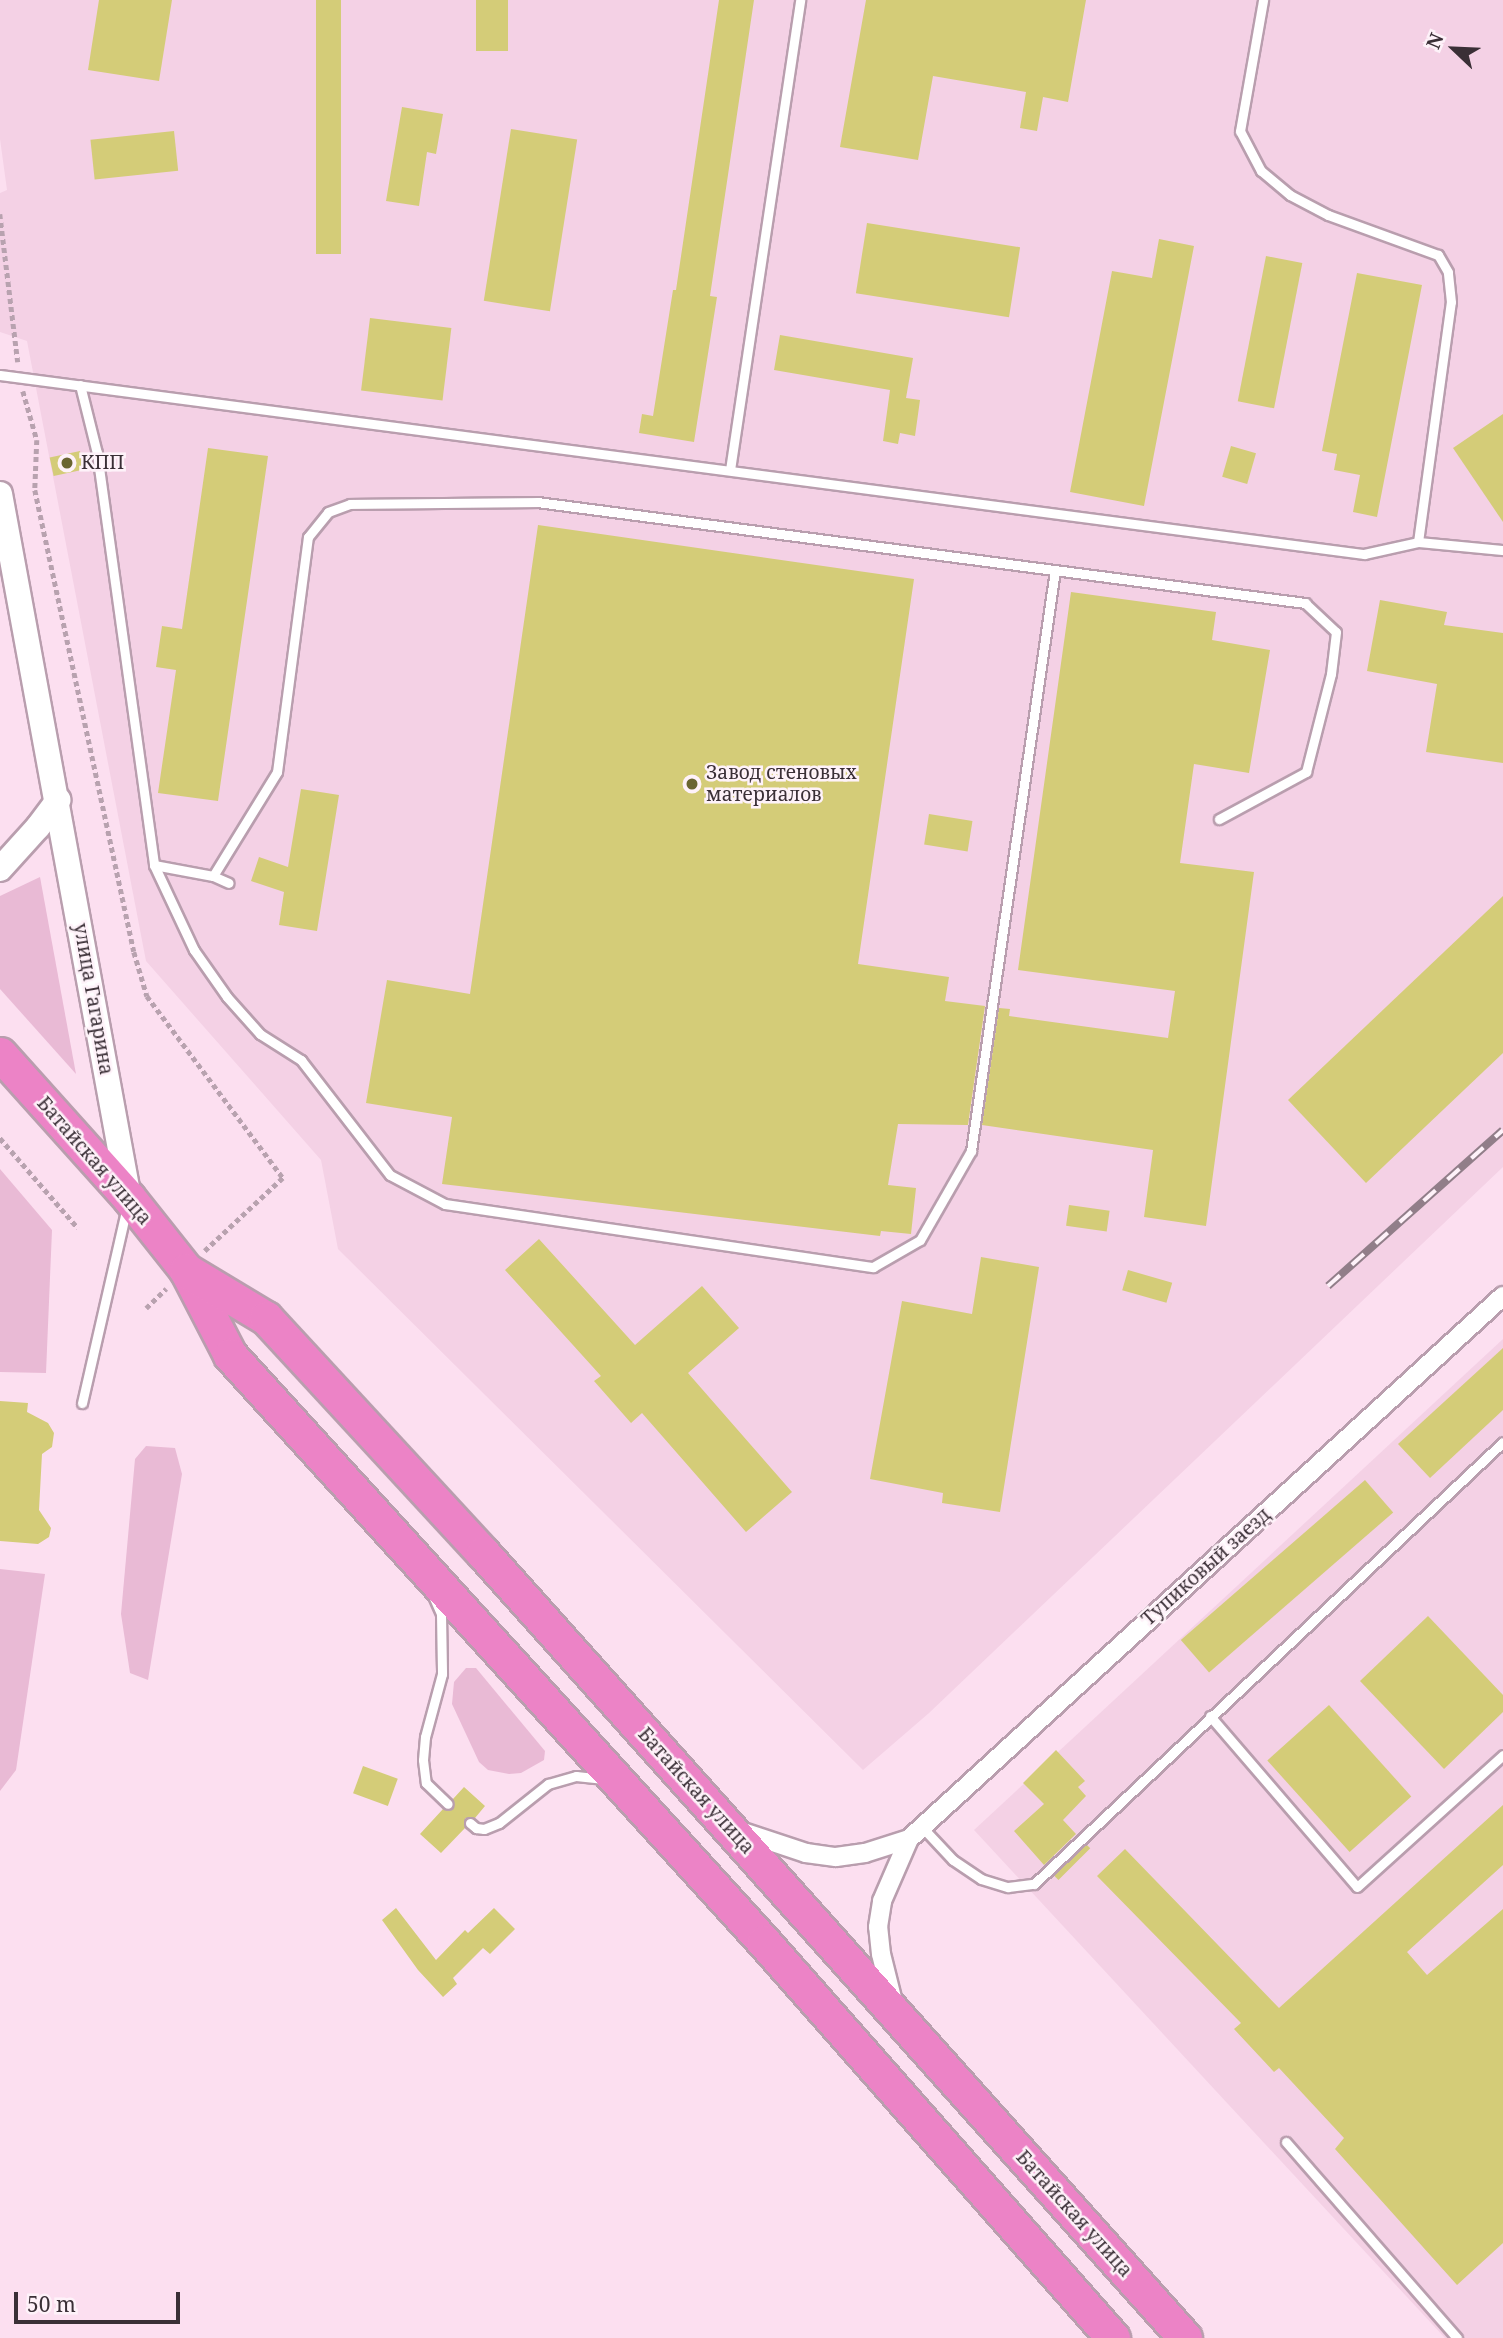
<!DOCTYPE html>
<meta charset="utf-8">
<style>
body{margin:0}
#map{position:relative;width:1503px;height:2338px;overflow:hidden;background:#fcdff0;font-family:"Noto Serif",serif}
div>[style]{position:absolute}
.built>*{inset:0;background:#f4d1e5}
.green>*{inset:0;background:#e9bad5}
.building>*{inset:0;background:#d4cc78;transform-origin:0 0}
.path>*{height:4.5px;margin-top:-2.25px;transform-origin:0;background:repeating-linear-gradient(90deg,#b8a2af 0 5px,transparent 0 8.5px)}
.roads{filter:drop-shadow(2px 0 #b99eae) drop-shadow(-2px 0 #b99eae) drop-shadow(0 2px #b99eae) drop-shadow(0 -2px #b99eae)}
.lane>*{height:9px;margin:-4.5px;padding:0 4.5px;transform-origin:4.5px;border-radius:4.5px;background:#fff}
.street>*{height:18px;margin:-9px;padding:0 9px;transform-origin:9px;border-radius:9px;background:#fff}
.secondary>*{height:24px;margin:-12px;padding:0 12px;transform-origin:12px;border-radius:12px;background:#fff}
.highway>*{height:33px;margin:-16.5px;padding:0 16.5px;transform-origin:16.5px;border-radius:16.5px;background:#ec83c6}
.rail>*{height:8px;margin-top:-4px;transform-origin:0;background:repeating-linear-gradient(90deg,#fef2f9 0 16px,#917e89 0 32px);box-sizing:border-box;border-block:2px solid #917e89}
.dots>*{width:19px;height:19px;translate:-50% -50%;box-sizing:border-box;border:4px solid #fef2f9;border-radius:50%}
span{translate:-50% -50%;white-space:nowrap;text-align:center;line-height:1.15;-webkit-text-stroke:5px #fef2f9;paint-order:stroke}
.poi-label{font-size:19px;color:#3a2f36}
.left{translate:0 -50%;text-align:left}
.street-label{font-size:19px;color:#3a2f36}
.north{position:absolute;left:1419px;top:14px;width:70px;height:70px;-webkit-text-stroke:5px #fef2f9;paint-order:stroke;rotate:293deg;font-size:19px;font-weight:700;line-height:28px;text-align:center;color:#3a2f36}
.north::after{content:'';display:block;margin:auto;width:24px;height:32px;background:#3a2f36;clip-path:polygon(50% 0,100% 100%,50% 72%,0 100%)}
.scale{position:absolute;left:14px;top:2292px;width:166px;height:32px;box-sizing:border-box;border:4px solid #3a2f36;border-top:0;padding-left:9px;font-size:21px;line-height:24px;white-space:nowrap;color:#3a2f36;-webkit-text-stroke:5px #fef2f9;paint-order:stroke}
</style>
<div id="map">
<div class="built">
<div style="clip-path:polygon(0 0,1503px 0,1503px 1167px,929px 1713px,863px 1770px,338px 1249px,321px 1160px,146px 961px,27px 341px,0 332px,0 193px,7px 190px,0 139px)"></div>
<div style="clip-path:polygon(1503px 1339px,1503px 2338px,1445px 2338px,974px 1830px)"></div>
</div>
<div class="green">
<div style="clip-path:polygon(40px 877px,76px 1074px,0 989px,0 896px)"></div>
<div style="clip-path:polygon(0 1169px,52px 1230px,46px 1373px,0 1372px)"></div>
<div style="clip-path:polygon(146px 1446px,175px 1448px,182px 1474px,148px 1680px,130px 1673px,121px 1614px,135px 1459px)"></div>
<div style="clip-path:polygon(0 1569px,45px 1574px,16px 1770px,0 1791px)"></div>
<div style="clip-path:polygon(466px 1668px,476px 1668px,545px 1751px,544px 1760px,521px 1773px,509px 1774px,488px 1770px,479px 1762px,452px 1704px,454px 1682px)"></div>
</div>
<div class="building">
<div style="clip-path:polygon(99px 0,172px 0,159px 81px,88px 70px)"></div>
<div style="left:316px;top:0;width:25px;height:254px"></div>
<div style="left:476px;top:0;width:32px;height:51px"></div>
<div style="clip-path:polygon(719px 0,754px 0,710px 296px,717px 297px,694px 442px,639px 433px,642px 414px,653px 416px,673px 290px,676px 290px)"></div>
<div style="clip-path:polygon(866px 0,1086px 0,1068px 102px,1043px 97px,1037px 131px,1020px 128px,1026px 92px,933px 76px,918px 160px,840px 147px)"></div>
<div style="clip-path:polygon(402px 107px,443px 114px,436px 154px,427px 152px,419px 206px,386px 201px)"></div>
<div style="left:511px;top:129px;width:67px;height:174px;rotate:9deg"></div>
<div style="left:174px;top:131px;width:40px;height:84px;rotate:84deg"></div>
<div style="left:867px;top:223px;width:155px;height:71px;rotate:9deg"></div>
<div style="clip-path:polygon(1159px 239px,1194px 246px,1144px 506px,1070px 492px,1112px 271px,1152px 278px)"></div>
<div style="left:1266px;top:256px;width:37px;height:148px;rotate:11deg"></div>
<div style="clip-path:polygon(1357px 273px,1422px 285px,1377px 517px,1353px 512px,1360px 475px,1334px 470px,1337px 454px,1322px 451px)"></div>
<div style="left:370px;top:318px;width:82px;height:73px;rotate:7deg"></div>
<div style="clip-path:polygon(780px 335px,913px 358px,906px 398px,920px 400px,915px 436px,900px 433px,898px 444px,883px 441px,890px 390px,774px 370px)"></div>
<div style="clip-path:polygon(1503px 414px,1503px 522px,1453px 448px)"></div>
<div style="left:1231px;top:446px;width:26px;height:32px;rotate:16deg"></div>
<div style="clip-path:polygon(208px 448px,268px 456px,218px 801px,158px 793px,176px 670px,156px 667px,162px 626px,182px 629px)"></div>
<div style="left:80px;top:451px;width:19px;height:31px;rotate:78deg"></div>
<div style="clip-path:polygon(538px 525px,914px 579px,858px 964px,949px 977px,945px 1001px,985px 1006px,968px 1125px,898px 1124px,888px 1185px,916px 1188px,911px 1234px,881px 1231px,880px 1236px,442px 1184px,452px 1117px,366px 1103px,387px 980px,470px 994px)"></div>
<div style="clip-path:polygon(1071px 592px,1216px 612px,1212px 640px,1270px 650px,1249px 773px,1194px 764px,1180px 863px,1254px 872px,1206px 1226px,1144px 1217px,1153px 1150px,982px 1125px,999px 1008px,1010px 1009px,1009px 1016px,1168px 1038px,1175px 991px,1018px 970px)"></div>
<div style="clip-path:polygon(1380px 600px,1447px 612px,1444px 625px,1503px 633px,1503px 763px,1426px 752px,1437px 684px,1367px 671px)"></div>
<div style="clip-path:polygon(301px 789px,339px 795px,317px 931px,279px 925px,284px 892px,251px 881px,259px 857px,288px 867px)"></div>
<div style="left:929px;top:814px;width:44px;height:31px;rotate:9deg"></div>
<div style="clip-path:polygon(1503px 896px,1503px 1053px,1366px 1183px,1288px 1100px)"></div>
<div style="left:1069px;top:1205px;width:41px;height:21px;rotate:8deg"></div>
<div style="clip-path:polygon(539px 1239px,635px 1345px,702px 1286px,739px 1328px,688px 1373px,792px 1492px,746px 1532px,642px 1413px,631px 1423px,594px 1381px,601px 1376px,505px 1270px)"></div>
<div style="clip-path:polygon(981px 1257px,1039px 1267px,1000px 1512px,942px 1503px,943px 1493px,870px 1479px,902px 1301px,972px 1314px)"></div>
<div style="left:1128px;top:1270px;width:46px;height:21px;rotate:16deg"></div>
<div style="clip-path:polygon(1503px 1348px,1503px 1410px,1430px 1478px,1398px 1444px)"></div>
<div style="clip-path:polygon(0 1401px,28px 1403px,27px 1412px,48px 1423px,54px 1433px,52px 1447px,42px 1454px,39px 1510px,51px 1528px,49px 1537px,38px 1544px,0 1541px)"></div>
<div style="left:1365px;top:1480px;width:43px;height:244px;rotate:49deg"></div>
<div style="clip-path:polygon(1428px 1616px,1503px 1695px,1503px 1712px,1444px 1769px,1360px 1681px)"></div>
<div style="left:1329px;top:1705px;width:123px;height:83px;rotate:48deg"></div>
<div style="clip-path:polygon(1056px 1750px,1085px 1781px,1078px 1787px,1086px 1796px,1063px 1820px,1076px 1834px,1044px 1865px,1014px 1831px,1044px 1804px,1023px 1783px)"></div>
<div style="left:363px;top:1766px;width:37px;height:29px;rotate:20deg"></div>
<div style="clip-path:polygon(464px 1787px,485px 1806px,475px 1818px,465px 1818px,465px 1828px,441px 1853px,420px 1834px,443px 1809px,453px 1809px,453px 1799px)"></div>
<div style="clip-path:polygon(1503px 1805px,1503px 1865px,1407px 1952px,1427px 1975px,1503px 1909px,1503px 2243px,1457px 2285px,1335px 2149px,1344px 2138px,1279px 2068px,1274px 2072px,1234px 2029px,1241px 2023px,1097px 1876px,1125px 1849px,1279px 2008px)"></div>
<div style="left:1086px;top:1844px;width:6px;height:45px;rotate:45deg"></div>
<div style="clip-path:polygon(396px 1908px,436px 1960px,465px 1930px,468px 1933px,494px 1908px,515px 1929px,490px 1954px,483px 1948px,453px 1978px,457px 1984px,443px 1997px,418px 1970px,382px 1920px)"></div>
</div>
<div class="path">
<div style="left:0;top:214px;width:149px;rotate:83.1deg"></div>
<div style="left:23px;top:391px;width:51px;rotate:74.1deg"></div>
<div style="left:37px;top:440px;width:50px;rotate:92.3deg"></div>
<div style="left:35px;top:490px;width:472px;rotate:77.9deg"></div>
<div style="left:134px;top:952px;width:46px;rotate:73.5deg"></div>
<div style="left:147px;top:996px;width:227px;rotate:53.2deg"></div>
<div style="left:283px;top:1178px;width:107px;rotate:136.9deg"></div>
<div style="left:0;top:1138px;width:119px;rotate:49.1deg"></div>
<div style="left:146px;top:1308px;width:28px;rotate:-44deg"></div>
</div>
<div class="roads">
<div class="lane">
<div style="left:0;top:375px;width:1376px;rotate:7.48deg"></div>
<div style="left:1364px;top:554px;width:55px;rotate:-12.5deg"></div>
<div style="left:1418px;top:542px;width:242px;rotate:-82.2deg"></div>
<div style="left:1451px;top:302px;width:30px;rotate:-96deg"></div>
<div style="left:1448px;top:272px;width:20px;rotate:-120deg"></div>
<div style="left:1438px;top:255px;width:117px;rotate:-160deg"></div>
<div style="left:1328px;top:215px;width:43px;rotate:-152.2deg"></div>
<div style="left:1290px;top:195px;width:38px;rotate:-140deg"></div>
<div style="left:1261px;top:171px;width:45px;rotate:-117.7deg"></div>
<div style="left:1240px;top:131px;width:133px;rotate:-80deg"></div>
<div style="left:80px;top:385px;width:70px;rotate:76deg"></div>
<div style="left:97px;top:453px;width:416px;rotate:82.1deg"></div>
<div style="left:154px;top:865px;width:60px;rotate:10.6deg"></div>
<div style="left:213px;top:876px;width:17px;rotate:24deg"></div>
<div style="left:730px;top:470px;width:475px;rotate:-81.5deg"></div>
<div style="left:1418px;top:542px;width:85px;rotate:5.4deg"></div>
<div style="left:154px;top:865px;width:94px;rotate:64.8deg"></div>
<div style="left:194px;top:950px;width:57px;rotate:54.9deg"></div>
<div style="left:227px;top:997px;width:50px;rotate:48.3deg"></div>
<div style="left:260px;top:1034px;width:49px;rotate:32.4deg"></div>
<div style="left:301px;top:1060px;width:145px;rotate:52.3deg"></div>
<div style="left:390px;top:1175px;width:62px;rotate:27.8deg"></div>
<div style="left:445px;top:1204px;width:433px;rotate:8.4deg"></div>
<div style="left:873px;top:1267px;width:54px;rotate:-29.9deg"></div>
<div style="left:920px;top:1240px;width:103px;rotate:-60.2deg"></div>
<div style="left:971px;top:1151px;width:587px;rotate:-81.77deg"></div>
<div style="left:213px;top:876px;width:122px;rotate:-58.4deg"></div>
<div style="left:277px;top:772px;width:237px;rotate:-82.5deg"></div>
<div style="left:308px;top:537px;width:32px;rotate:-51deg"></div>
<div style="left:328px;top:512px;width:23px;rotate:-20deg"></div>
<div style="left:350px;top:504px;width:187px;rotate:-0.6deg"></div>
<div style="left:537px;top:502px;width:775px;rotate:7.49deg"></div>
<div style="left:1305px;top:603px;width:42px;rotate:43.1deg"></div>
<div style="left:1336px;top:632px;width:42px;rotate:96.8deg"></div>
<div style="left:1331px;top:674px;width:101px;rotate:104.3deg"></div>
<div style="left:1306px;top:772px;width:99px;rotate:151.6deg"></div>
<div style="left:82px;top:1403px;width:201px;rotate:-77.1deg"></div>
<div style="left:434px;top:1598px;width:17px;rotate:66deg"></div>
<div style="left:441px;top:1614px;width:60px;rotate:89deg"></div>
<div style="left:442px;top:1674px;width:65px;rotate:105.1deg"></div>
<div style="left:425px;top:1737px;width:23px;rotate:95deg"></div>
<div style="left:423px;top:1760px;width:23px;rotate:83deg"></div>
<div style="left:426px;top:1783px;width:30px;rotate:44deg"></div>
<div style="left:1210px;top:1716px;width:225px;rotate:49.3deg"></div>
<div style="left:1357px;top:1887px;width:197px;rotate:-42.1deg"></div>
<div style="left:470px;top:1823px;width:8px;rotate:40deg"></div>
<div style="left:476px;top:1828px;width:8px;rotate:7deg"></div>
<div style="left:484px;top:1829px;width:16px;rotate:-22deg"></div>
<div style="left:499px;top:1823px;width:63px;rotate:-38.5deg"></div>
<div style="left:548px;top:1784px;width:29px;rotate:-16deg"></div>
<div style="left:576px;top:1776px;width:28px;rotate:6deg"></div>
<div style="left:922px;top:1827px;width:45px;rotate:46.8deg"></div>
<div style="left:953px;top:1860px;width:34px;rotate:34deg"></div>
<div style="left:981px;top:1879px;width:28px;rotate:17deg"></div>
<div style="left:1008px;top:1887px;width:26px;rotate:-7deg"></div>
<div style="left:1034px;top:1884px;width:644px;rotate:-43.3deg"></div>
<div style="left:1286px;top:2142px;width:260px;rotate:48.9deg"></div>
</div>
<div class="street">
<div style="left:740px;top:1831px;width:70px;rotate:18.4deg"></div>
<div style="left:806px;top:1853px;width:30px;rotate:8deg"></div>
<div style="left:836px;top:1857px;width:29px;rotate:-8deg"></div>
<div style="left:865px;top:1853px;width:46px;rotate:-17.7deg"></div>
<div style="left:909px;top:1839px;width:805px;rotate:-42.43deg"></div>
<div style="left:893px;top:2002px;width:49px;rotate:-104deg"></div>
<div style="left:881px;top:1954px;width:27px;rotate:-96deg"></div>
<div style="left:878px;top:1927px;width:26px;rotate:-81deg"></div>
<div style="left:882px;top:1901px;width:68px;rotate:-66.5deg"></div>
</div>
<div class="secondary">
<div style="left:0;top:494px;width:716px;rotate:79.62deg"></div>
<div style="left:0;top:869px;width:57px;rotate:-47.9deg"></div>
<div style="left:38px;top:827px;width:34px;rotate:-53deg"></div>
</div>
<div class="highway">
<div style="left:0;top:1054px;width:193px;rotate:48.1deg"></div>
<div style="left:129px;top:1198px;width:92px;rotate:51.6deg"></div>
<div style="left:186px;top:1270px;width:96px;rotate:62.6deg"></div>
<div style="left:230px;top:1355px;width:794px;rotate:47.71deg"></div>
<div style="left:764px;top:1942px;width:528px;rotate:48.61deg"></div>
<div style="left:186px;top:1270px;width:93px;rotate:31deg"></div>
<div style="left:266px;top:1318px;width:320px;rotate:47.3deg"></div>
<div style="left:483px;top:1553px;width:1053px;rotate:48.19deg"></div>
</div>
</div>
<div class="rail">
<div style="left:1328px;top:1286px;width:234px;rotate:-41.7deg"></div>
</div>
<div class="dots">
<div style="left:67px;top:463px;background:#6a6531"></div>
<div style="left:692px;top:784px;background:#6a6531"></div>
</div>
<div class="poi-label">
<span class="left" style="left:81px;top:463px">КПП</span>
<span class="left" style="left:706px;top:784px">Завод стеновых<br>материалов</span>
</div>
<div class="street-label">
<span style="left:93px;top:999px;rotate:80deg">улица Гагарина</span>
<span style="left:94px;top:1161px;rotate:49deg">Батайская улица</span>
<span style="left:1206px;top:1567px;rotate:-42deg">Тупиковый заезд</span>
<span style="left:696px;top:1791px;rotate:48deg">Батайская улица</span>
<span style="left:1074px;top:2214px;rotate:48deg">Батайская улица</span>
</div>
<div class="north">N</div>
<div class="scale">50 m</div>
</div>
